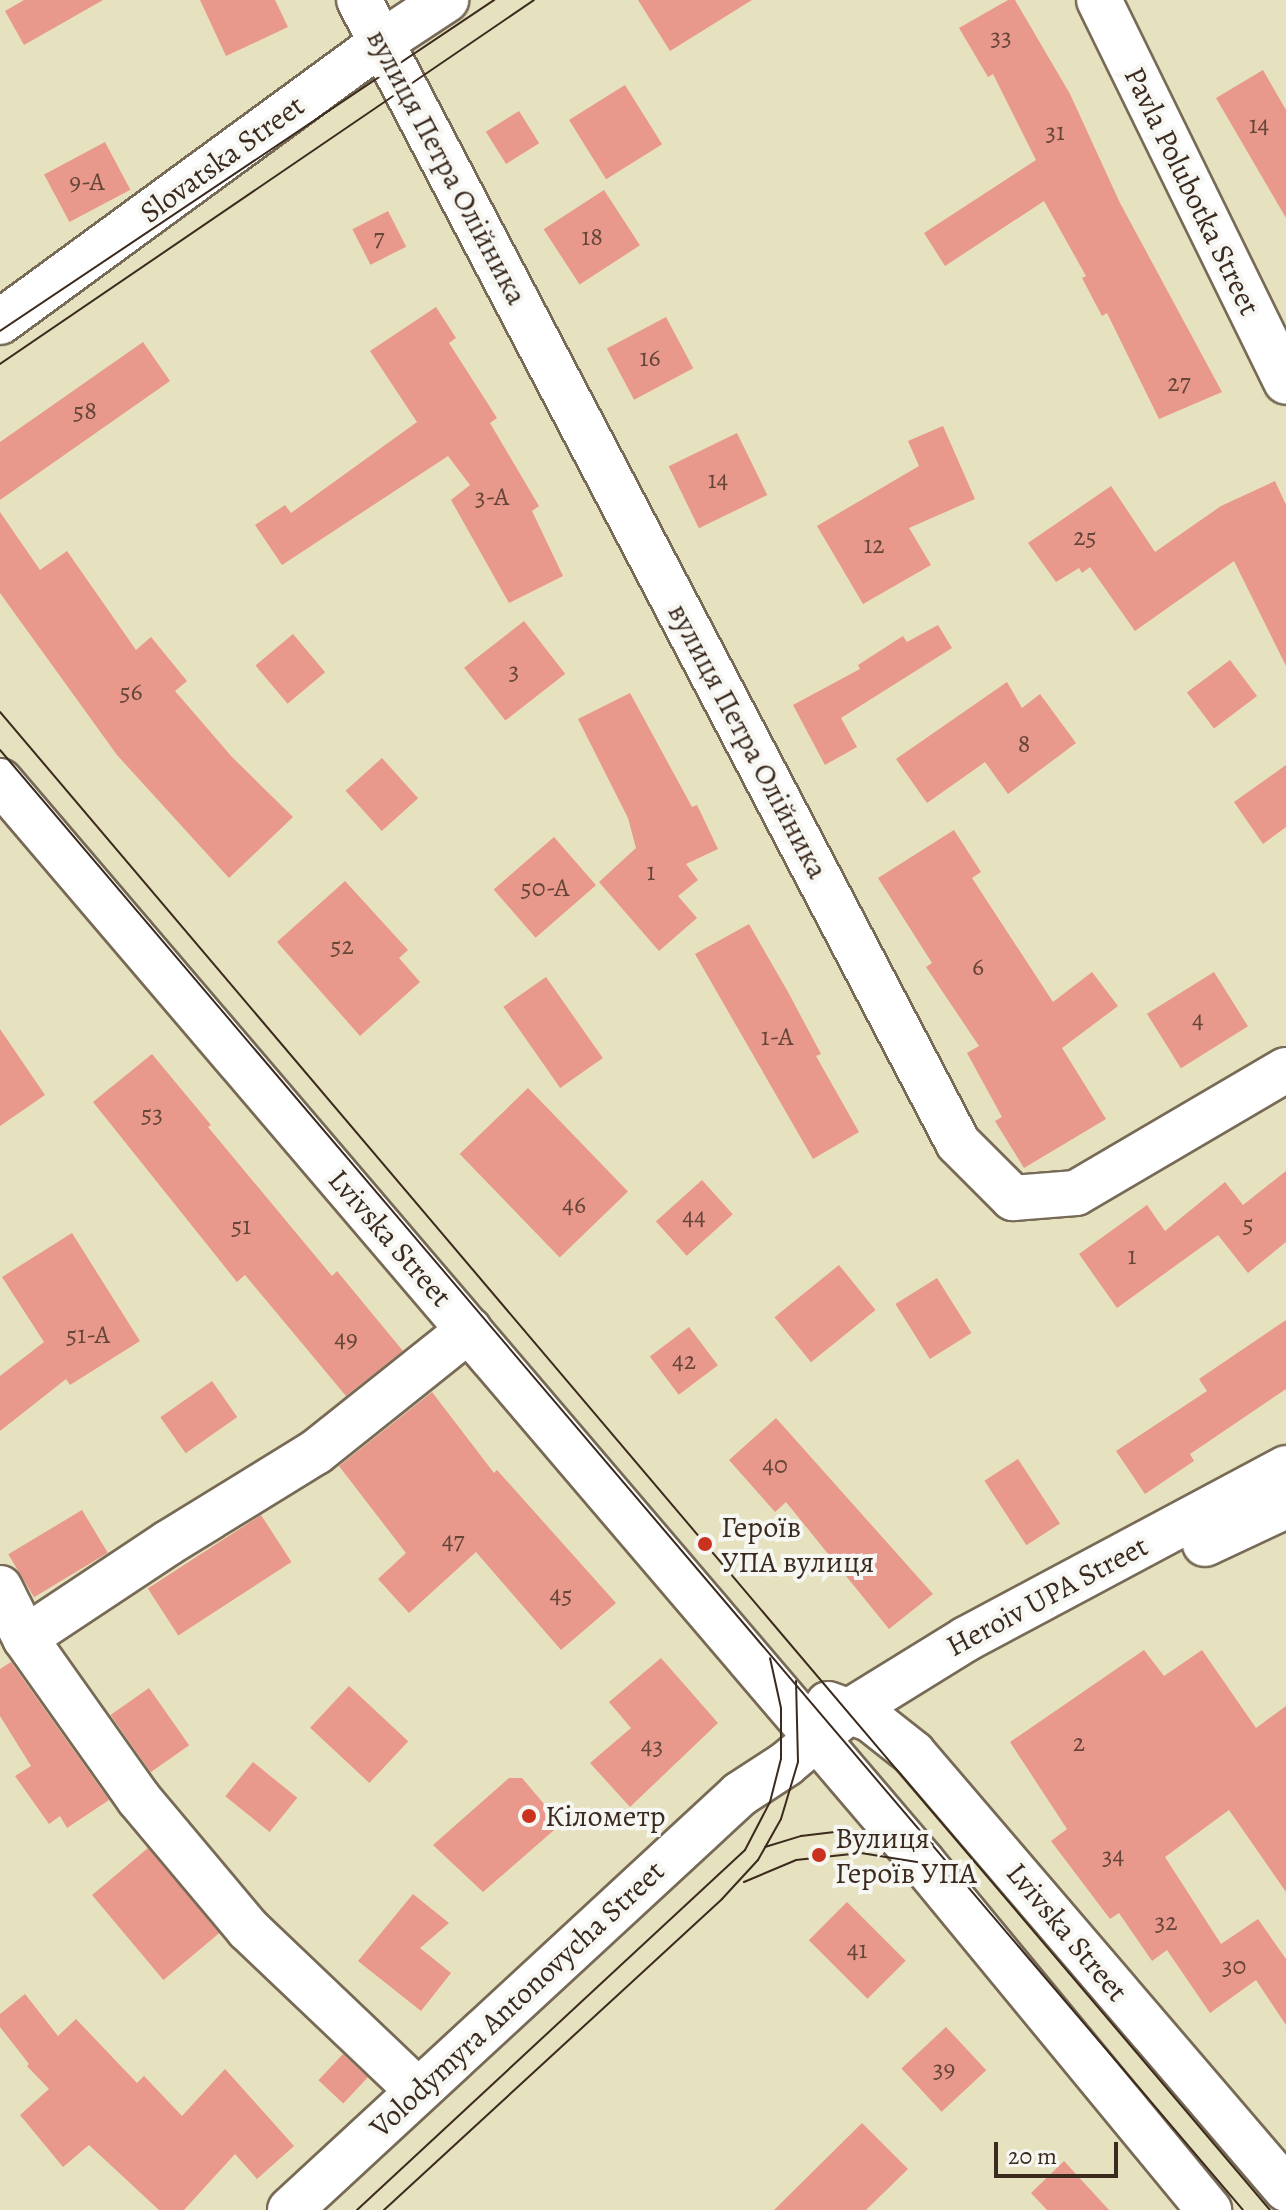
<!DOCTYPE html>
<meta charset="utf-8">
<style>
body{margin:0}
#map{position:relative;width:1286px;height:2210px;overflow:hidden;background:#e6e1be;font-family:Alegreya,serif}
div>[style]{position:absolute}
.building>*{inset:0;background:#e9998b;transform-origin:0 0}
.roads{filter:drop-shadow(2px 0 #776a56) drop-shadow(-2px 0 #776a56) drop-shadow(0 2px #776a56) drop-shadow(0 -2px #776a56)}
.minor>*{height:44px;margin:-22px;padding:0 22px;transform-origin:22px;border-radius:22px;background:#fff}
.tram>*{height:2px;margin:-1px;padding:0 1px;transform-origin:1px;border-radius:1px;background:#3b2a1e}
.dots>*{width:22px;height:22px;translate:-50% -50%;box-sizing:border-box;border:4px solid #f6f6f2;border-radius:50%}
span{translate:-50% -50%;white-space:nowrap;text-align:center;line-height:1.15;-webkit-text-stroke:8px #f6f6f2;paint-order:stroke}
.number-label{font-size:26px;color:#664639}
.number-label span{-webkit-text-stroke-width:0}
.street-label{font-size:30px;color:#3b2a1e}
.poi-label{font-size:30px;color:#3b2a1e}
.left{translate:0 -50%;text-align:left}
.scale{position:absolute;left:994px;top:2142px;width:124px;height:36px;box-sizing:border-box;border:4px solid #3b2a1e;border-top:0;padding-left:10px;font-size:24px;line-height:28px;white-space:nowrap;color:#3b2a1e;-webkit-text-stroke:6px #f6f6f2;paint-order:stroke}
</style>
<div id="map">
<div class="building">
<div style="clip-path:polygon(24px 0,103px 0,24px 45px,5px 11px)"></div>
<div style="clip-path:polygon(200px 0,275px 0,288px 27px,226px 56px)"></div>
<div style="clip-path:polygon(638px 0,752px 0,670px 51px)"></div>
<div style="clip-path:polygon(1008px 0,1015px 0,1070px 94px,1120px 203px,1222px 392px,1159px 419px,1107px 313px,1102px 316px,1082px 278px,1086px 276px,1044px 201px,945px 266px,924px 233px,1036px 160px,993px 74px,988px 77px,959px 28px)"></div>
<div style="clip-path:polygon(1263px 70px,1286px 110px,1286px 218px,1216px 98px)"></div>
<div style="left:625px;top:85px;width:70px;height:66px;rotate:58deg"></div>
<div style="left:519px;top:111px;width:38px;height:39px;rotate:58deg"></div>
<div style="left:105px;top:142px;width:54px;height:69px;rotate:62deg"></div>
<div style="left:604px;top:190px;width:66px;height:72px;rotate:57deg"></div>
<div style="left:388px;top:211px;width:40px;height:40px;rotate:63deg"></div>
<div style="clip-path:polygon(436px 307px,456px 338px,449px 343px,497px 418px,490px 423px,539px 506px,532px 511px,563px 576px,509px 603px,451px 500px,470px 485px,448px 456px,282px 565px,255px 525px,285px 505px,291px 513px,417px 422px,370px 351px)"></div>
<div style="left:666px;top:317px;width:58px;height:67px;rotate:62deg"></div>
<div style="clip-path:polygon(143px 342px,170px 381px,0 500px,0 442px)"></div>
<div style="clip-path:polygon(943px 426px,975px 499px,909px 528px,931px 565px,863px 604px,817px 526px,919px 466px,908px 441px)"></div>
<div style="left:737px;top:433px;width:69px;height:76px;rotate:64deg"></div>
<div style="clip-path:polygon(1275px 481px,1286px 505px,1286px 666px,1234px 561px,1135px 631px,1090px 567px,1082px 573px,1079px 568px,1056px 582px,1028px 543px,1111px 486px,1155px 552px,1221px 506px)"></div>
<div style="clip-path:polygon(0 512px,40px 570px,67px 551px,136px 650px,151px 637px,187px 681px,175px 691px,232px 757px,293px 817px,229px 878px,117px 755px,0 593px)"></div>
<div style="left:524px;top:621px;width:67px;height:76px;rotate:52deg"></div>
<div style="clip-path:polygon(938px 625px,952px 648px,841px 718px,857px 747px,825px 765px,793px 705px,860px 669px,858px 665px,903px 636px,907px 642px)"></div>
<div style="left:293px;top:634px;width:50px;height:49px;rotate:50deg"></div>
<div style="left:1230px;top:660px;width:45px;height:54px;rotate:53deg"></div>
<div style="clip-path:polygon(1007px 682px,1022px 708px,1040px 694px,1076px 743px,1008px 794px,985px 762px,927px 803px,896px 759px)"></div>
<div style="clip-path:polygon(630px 693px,692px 807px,697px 805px,718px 849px,686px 864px,698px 880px,678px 896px,697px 918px,659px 951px,599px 882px,636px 848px,628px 818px,578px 719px)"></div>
<div style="left:382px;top:758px;width:54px;height:49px;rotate:48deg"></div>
<div style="clip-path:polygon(1286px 765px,1286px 827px,1263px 844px,1234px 802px)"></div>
<div style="clip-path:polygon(954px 830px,981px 872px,972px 878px,1053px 1002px,1092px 972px,1118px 1006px,1062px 1048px,1106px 1119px,1024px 1168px,995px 1121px,1002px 1117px,967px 1053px,979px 1046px,926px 967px,932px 963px,878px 878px)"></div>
<div style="left:554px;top:837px;width:64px;height:80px;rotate:49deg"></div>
<div style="clip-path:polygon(345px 881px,408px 950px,399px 958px,420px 982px,360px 1036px,277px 942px)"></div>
<div style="clip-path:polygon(749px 924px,788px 992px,821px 1054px,816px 1056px,859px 1132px,813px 1159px,695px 954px)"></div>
<div style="left:1214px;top:972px;width:64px;height:79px;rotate:58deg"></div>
<div style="left:546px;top:977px;width:99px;height:52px;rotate:55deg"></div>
<div style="clip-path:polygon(0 1029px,45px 1095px,0 1126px)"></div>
<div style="clip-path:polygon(152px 1054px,211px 1125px,208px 1127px,332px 1276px,337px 1271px,403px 1351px,346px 1396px,245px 1275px,237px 1282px,93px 1102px)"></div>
<div style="left:528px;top:1088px;width:144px;height:95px;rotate:46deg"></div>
<div style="clip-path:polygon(1286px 1171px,1286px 1242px,1248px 1273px,1218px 1235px,1117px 1308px,1079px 1254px,1147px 1205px,1165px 1231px,1225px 1182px,1243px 1205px)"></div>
<div style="left:702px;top:1180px;width:46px;height:62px;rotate:48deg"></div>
<div style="clip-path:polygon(72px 1233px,140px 1341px,70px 1385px,66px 1379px,0 1431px,0 1376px,44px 1342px,2px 1277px)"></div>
<div style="left:839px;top:1265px;width:58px;height:83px;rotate:51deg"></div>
<div style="left:937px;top:1278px;width:65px;height:49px;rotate:58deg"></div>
<div style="clip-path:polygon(1286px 1320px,1286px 1389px,1190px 1454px,1194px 1461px,1145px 1494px,1116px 1451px,1207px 1391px,1199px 1379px)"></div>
<div style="left:689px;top:1327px;width:48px;height:49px;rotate:53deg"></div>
<div style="left:212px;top:1381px;width:44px;height:63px;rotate:55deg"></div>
<div style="clip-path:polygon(432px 1392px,494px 1473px,497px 1470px,616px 1603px,561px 1650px,476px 1552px,409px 1613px,378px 1579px,406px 1553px,339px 1466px)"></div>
<div style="clip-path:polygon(776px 1418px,933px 1594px,889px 1629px,786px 1502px,775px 1512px,729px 1460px)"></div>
<div style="left:1018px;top:1459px;width:77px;height:40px;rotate:57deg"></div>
<div style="left:82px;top:1510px;width:50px;height:86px;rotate:59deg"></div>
<div style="left:261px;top:1515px;width:56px;height:135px;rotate:57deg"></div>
<div style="clip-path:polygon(1144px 1650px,1164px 1676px,1202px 1650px,1256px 1728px,1286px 1706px,1286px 1892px,1229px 1810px,1165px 1857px,1221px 1944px,1258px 1919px,1286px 1959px,1286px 2025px,1256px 1980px,1210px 2013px,1167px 1950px,1152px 1961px,1119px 1913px,1110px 1919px,1051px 1841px,1067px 1829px,1010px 1742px)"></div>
<div style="clip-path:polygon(661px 1658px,718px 1723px,630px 1807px,590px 1763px,631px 1728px,609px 1702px)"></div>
<div style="clip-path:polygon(11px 1662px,109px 1800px,67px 1828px,60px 1816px,49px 1824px,15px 1776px,31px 1766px,0 1716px,0 1669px)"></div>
<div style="left:349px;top:1686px;width:81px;height:57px;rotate:43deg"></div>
<div style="left:149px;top:1688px;width:70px;height:47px;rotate:55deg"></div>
<div style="left:253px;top:1762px;width:57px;height:44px;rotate:39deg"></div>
<div style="clip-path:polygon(509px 1778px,522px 1778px,561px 1824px,483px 1892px,433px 1845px)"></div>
<div style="left:148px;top:1848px;width:111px;height:73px;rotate:50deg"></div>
<div style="clip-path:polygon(413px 1894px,449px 1923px,420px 1948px,451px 1973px,421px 2011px,358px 1961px)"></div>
<div style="left:847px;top:1902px;width:83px;height:54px;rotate:45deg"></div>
<div style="clip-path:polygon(25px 1994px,58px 2036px,76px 2019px,137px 2083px,144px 2076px,182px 2116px,225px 2069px,294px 2146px,257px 2179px,235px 2154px,184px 2210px,159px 2210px,89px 2145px,63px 2167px,20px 2115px,49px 2089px,27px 2066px,29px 2064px,0 2027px,0 2014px)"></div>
<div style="left:946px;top:2027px;width:59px;height:61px;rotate:47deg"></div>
<div style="left:343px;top:2054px;width:34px;height:36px;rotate:43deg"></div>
<div style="clip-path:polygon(862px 2123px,908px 2169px,866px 2210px,774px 2210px)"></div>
<div style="clip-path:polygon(1064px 2161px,1109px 2210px,1047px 2210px,1031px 2193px)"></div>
</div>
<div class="roads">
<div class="minor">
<div style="left:359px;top:0;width:1290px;rotate:62.34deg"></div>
<div style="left:958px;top:1143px;width:78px;rotate:45deg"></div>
<div style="left:1013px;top:1198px;width:63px;rotate:-4.5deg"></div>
<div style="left:1076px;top:1193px;width:243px;rotate:-30.4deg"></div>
<div style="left:1099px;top:0;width:425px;rotate:63.9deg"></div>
<div style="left:0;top:322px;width:474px;rotate:-36.2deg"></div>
<div style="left:382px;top:42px;width:77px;rotate:-33.3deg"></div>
<div style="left:0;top:781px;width:1422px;rotate:49.53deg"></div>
<div style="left:923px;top:1863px;width:450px;rotate:50.5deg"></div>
<div style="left:1205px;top:1544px;width:89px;rotate:-25.1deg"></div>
<div style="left:0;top:1588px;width:56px;rotate:63.4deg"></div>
<div style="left:25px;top:1638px;width:197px;rotate:54.7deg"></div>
<div style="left:139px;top:1799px;width:170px;rotate:50deg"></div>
<div style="left:248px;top:1929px;width:233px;rotate:43.6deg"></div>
<div style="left:25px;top:1638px;width:172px;rotate:-33.6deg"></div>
<div style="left:168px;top:1543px;width:174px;rotate:-31.6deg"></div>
<div style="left:316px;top:1452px;width:196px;rotate:-38.6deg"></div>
<div style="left:828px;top:1704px;width:45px;rotate:19.7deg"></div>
<div style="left:870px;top:1719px;width:55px;rotate:38.3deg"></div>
<div style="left:913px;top:1753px;width:574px;rotate:49.45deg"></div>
<div style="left:290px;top:2210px;width:613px;rotate:-42.75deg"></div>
<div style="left:740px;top:1794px;width:55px;rotate:-33.1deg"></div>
<div style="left:786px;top:1764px;width:81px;rotate:-40deg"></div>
<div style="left:848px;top:1712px;width:139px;rotate:-31.7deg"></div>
<div style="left:966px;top:1639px;width:363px;rotate:-28.1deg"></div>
</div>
</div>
<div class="tram">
<div style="left:0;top:331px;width:595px;rotate:-33.82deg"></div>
<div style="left:0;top:364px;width:646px;rotate:-34.28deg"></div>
<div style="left:0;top:712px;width:1964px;rotate:49.71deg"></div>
<div style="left:0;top:750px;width:1917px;rotate:49.59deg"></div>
<div style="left:765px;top:1847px;width:38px;rotate:-17deg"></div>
<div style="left:801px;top:1836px;width:42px;rotate:-6.8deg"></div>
<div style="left:843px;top:1831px;width:45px;rotate:2.5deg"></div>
<div style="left:888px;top:1833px;width:46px;rotate:13.7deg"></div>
<div style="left:744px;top:1882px;width:56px;rotate:-22.9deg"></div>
<div style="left:796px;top:1860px;width:65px;rotate:-6.1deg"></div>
<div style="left:861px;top:1853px;width:63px;rotate:9.2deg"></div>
<div style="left:923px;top:1863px;width:42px;rotate:26.6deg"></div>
<div style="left:357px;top:2210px;width:529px;rotate:-42.86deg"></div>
<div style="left:745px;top:1850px;width:54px;rotate:-62.5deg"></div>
<div style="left:770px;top:1802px;width:44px;rotate:-75.7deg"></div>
<div style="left:781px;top:1759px;width:51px;rotate:-90deg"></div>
<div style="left:781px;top:1708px;width:51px;rotate:-102.4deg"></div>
<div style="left:384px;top:2210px;width:459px;rotate:-42.6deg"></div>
<div style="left:722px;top:1899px;width:53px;rotate:-47.3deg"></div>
<div style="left:758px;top:1860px;width:47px;rotate:-60.7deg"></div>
<div style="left:781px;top:1819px;width:59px;rotate:-73.4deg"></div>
<div style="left:798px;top:1762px;width:81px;rotate:-91.4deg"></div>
</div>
<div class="dots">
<div style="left:705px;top:1544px;background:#c8321e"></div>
<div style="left:529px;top:1816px;background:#c8321e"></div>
<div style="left:819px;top:1855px;background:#c8321e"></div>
</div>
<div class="number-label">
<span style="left:1001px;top:37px">33</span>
<span style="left:1259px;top:125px">14</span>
<span style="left:1055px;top:132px">31</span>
<span style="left:87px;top:182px">9-А</span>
<span style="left:592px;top:237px">18</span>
<span style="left:379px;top:238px">7</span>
<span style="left:650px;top:358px">16</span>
<span style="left:1179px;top:383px">27</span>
<span style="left:85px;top:411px">58</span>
<span style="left:718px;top:480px">14</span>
<span style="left:492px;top:497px">3-А</span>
<span style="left:1085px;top:537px">25</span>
<span style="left:874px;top:545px">12</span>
<span style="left:514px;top:671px">3</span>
<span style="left:131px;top:692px">56</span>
<span style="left:1024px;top:744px">8</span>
<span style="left:651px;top:872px">1</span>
<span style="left:545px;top:888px">50-А</span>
<span style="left:342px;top:946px">52</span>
<span style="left:978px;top:967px">6</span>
<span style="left:1198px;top:1020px">4</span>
<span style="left:777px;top:1037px">1-А</span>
<span style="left:152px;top:1114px">53</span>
<span style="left:574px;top:1205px">46</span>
<span style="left:694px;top:1217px">44</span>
<span style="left:1248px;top:1224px">5</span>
<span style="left:241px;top:1226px">51</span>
<span style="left:1132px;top:1256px">1</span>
<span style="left:88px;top:1335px">51-А</span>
<span style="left:346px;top:1339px">49</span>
<span style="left:684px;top:1361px">42</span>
<span style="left:775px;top:1465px">40</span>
<span style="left:453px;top:1541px">47</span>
<span style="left:561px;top:1595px">45</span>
<span style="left:1079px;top:1743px">2</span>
<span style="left:652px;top:1746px">43</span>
<span style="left:1113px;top:1856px">34</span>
<span style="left:1166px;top:1922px">32</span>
<span style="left:857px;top:1950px">41</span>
<span style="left:1234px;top:1966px">30</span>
<span style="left:944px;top:2069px">39</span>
</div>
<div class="street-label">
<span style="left:222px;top:159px;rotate:-36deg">Slovatska Street</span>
<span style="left:447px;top:167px;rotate:62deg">вулиця Петра Олійника</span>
<span style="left:1192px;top:191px;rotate:64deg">Pavla Polubotka Street</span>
<span style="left:748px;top:741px;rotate:62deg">вулиця Петра Олійника</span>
<span style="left:390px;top:1238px;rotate:49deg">Lvivska Street</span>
<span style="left:1047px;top:1596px;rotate:-28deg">Heroiv UPA Street</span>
<span style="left:1067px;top:1932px;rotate:50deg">Lvivska Street</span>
<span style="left:517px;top:1999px;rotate:-43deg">Volodymyra Antonovycha Street</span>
</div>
<div class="poi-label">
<span class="left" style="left:721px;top:1544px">Героїв<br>УПА вулиця</span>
<span class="left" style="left:545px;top:1816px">Кілометр</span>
<span class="left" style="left:835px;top:1855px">Вулиця<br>Героїв УПА</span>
</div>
<div class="scale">20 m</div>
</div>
